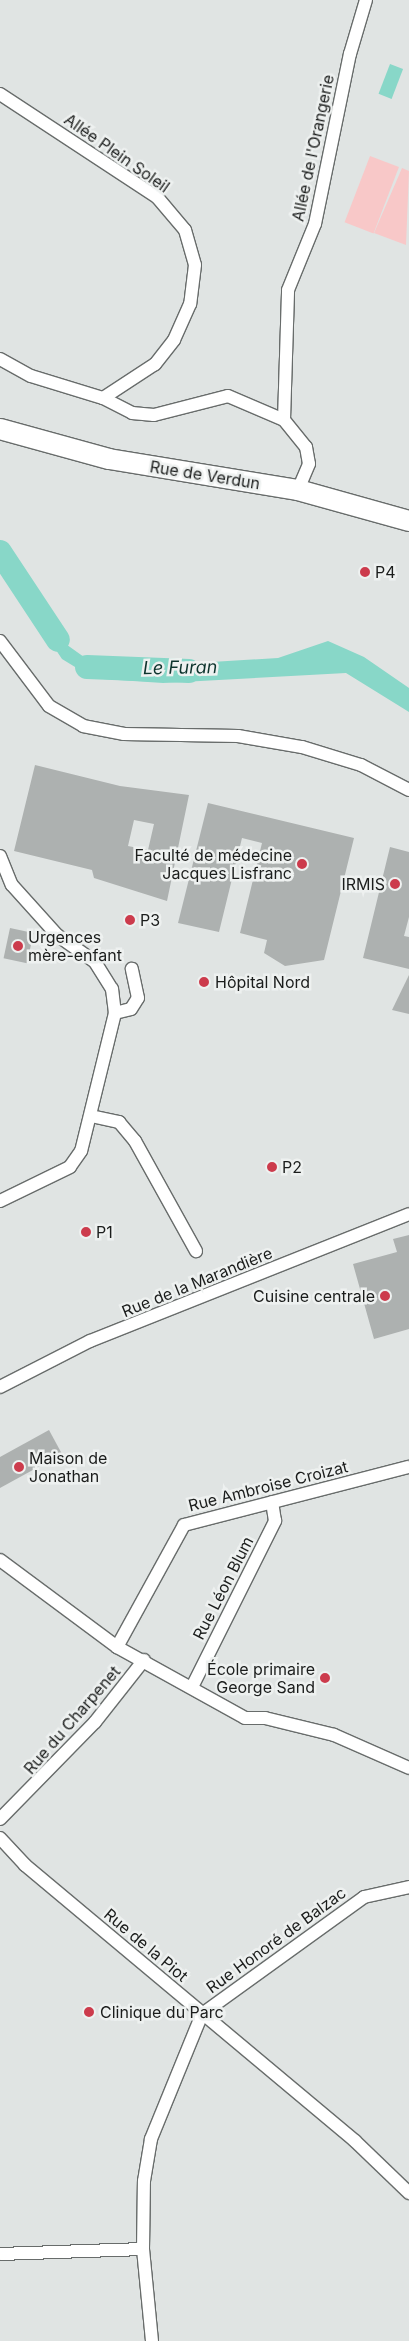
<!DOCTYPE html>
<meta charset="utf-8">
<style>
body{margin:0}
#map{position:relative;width:409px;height:2341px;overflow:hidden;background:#e0e4e3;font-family:Inter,sans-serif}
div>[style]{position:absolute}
.green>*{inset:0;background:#f8c8c8;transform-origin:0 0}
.water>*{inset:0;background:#88d7c8;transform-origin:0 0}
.river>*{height:24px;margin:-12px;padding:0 12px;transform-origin:12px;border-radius:12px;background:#88d7c8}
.building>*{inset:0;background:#adb1b0;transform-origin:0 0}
.roads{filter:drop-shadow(1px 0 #686c6b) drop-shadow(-1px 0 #686c6b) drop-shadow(0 1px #686c6b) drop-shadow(0 -1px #686c6b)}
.minor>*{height:12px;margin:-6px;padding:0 6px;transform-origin:6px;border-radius:6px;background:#fff}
.primary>*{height:20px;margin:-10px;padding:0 10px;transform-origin:10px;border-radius:10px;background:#fff}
.dots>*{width:14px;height:14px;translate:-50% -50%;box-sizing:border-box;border:2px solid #eef1f0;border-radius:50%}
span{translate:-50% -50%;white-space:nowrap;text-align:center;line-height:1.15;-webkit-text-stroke:5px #eef1f0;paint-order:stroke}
.street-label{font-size:16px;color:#1b1d1c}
.poi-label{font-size:16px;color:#1b1d1c}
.left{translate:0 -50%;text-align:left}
.right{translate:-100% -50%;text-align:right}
.water-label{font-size:18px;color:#0d342d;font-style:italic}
</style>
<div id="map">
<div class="green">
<div style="left:370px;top:156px;width:31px;height:71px;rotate:21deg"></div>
<div style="clip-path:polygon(402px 168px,409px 171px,406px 245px,374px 233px)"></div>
</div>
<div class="water">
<div style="left:390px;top:64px;width:14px;height:32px;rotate:21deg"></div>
<div style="clip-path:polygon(0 540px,40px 592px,56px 637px,91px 662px,149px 671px,195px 663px,278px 658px,328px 641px,364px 657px,409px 688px,409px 712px,346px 673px,163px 683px,103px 679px,80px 670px,62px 659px,52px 644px,35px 599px,0 553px)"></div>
</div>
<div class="river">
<div style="left:0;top:552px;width:105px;rotate:56.6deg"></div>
<div style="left:87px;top:667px;width:102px;rotate:2.2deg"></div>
</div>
<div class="building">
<div style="clip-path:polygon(evenodd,35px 765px,120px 786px,189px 795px,167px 901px,94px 878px,92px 870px,14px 851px,35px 765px,134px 820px,154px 824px,148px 850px,128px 846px,134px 820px)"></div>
<div style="clip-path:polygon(208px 803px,354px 838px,324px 960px,285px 966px,264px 953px,267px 940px,240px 933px,262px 843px,242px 838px,219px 932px,178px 923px)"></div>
<div style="clip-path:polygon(390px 847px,409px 852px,409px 917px,404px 936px,409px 937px,409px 969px,363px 958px)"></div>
<div style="left:10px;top:928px;width:24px;height:31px;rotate:12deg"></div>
<div style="clip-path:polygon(409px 975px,409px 1014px,392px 1010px)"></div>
<div style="clip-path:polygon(409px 1235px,409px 1329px,374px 1339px,353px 1264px,397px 1252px,393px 1239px)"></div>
<div style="clip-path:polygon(49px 1430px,62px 1454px,0 1488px,0 1457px)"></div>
</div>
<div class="roads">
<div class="minor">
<div style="left:0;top:94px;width:188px;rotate:33.3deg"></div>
<div style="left:157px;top:197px;width:43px;rotate:49.7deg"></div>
<div style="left:185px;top:230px;width:36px;rotate:74deg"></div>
<div style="left:195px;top:265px;width:39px;rotate:97deg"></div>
<div style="left:190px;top:304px;width:39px;rotate:114deg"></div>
<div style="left:174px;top:340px;width:31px;rotate:128deg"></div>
<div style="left:155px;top:364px;width:62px;rotate:146.8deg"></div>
<div style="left:0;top:359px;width:35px;rotate:29deg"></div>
<div style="left:31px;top:376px;width:75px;rotate:17deg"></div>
<div style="left:103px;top:398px;width:33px;rotate:27deg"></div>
<div style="left:132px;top:413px;width:22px;rotate:5deg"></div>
<div style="left:154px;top:415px;width:76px;rotate:-14.4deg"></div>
<div style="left:228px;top:396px;width:61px;rotate:23.2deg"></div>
<div style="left:284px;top:420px;width:35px;rotate:51deg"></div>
<div style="left:306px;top:447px;width:17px;rotate:80deg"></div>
<div style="left:309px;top:464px;width:28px;rotate:113deg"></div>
<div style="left:284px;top:420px;width:130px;rotate:-88.2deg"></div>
<div style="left:288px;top:290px;width:71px;rotate:-67.8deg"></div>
<div style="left:315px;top:224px;width:174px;rotate:-78.4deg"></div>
<div style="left:350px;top:54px;width:56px;rotate:-73.5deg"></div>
<div style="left:0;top:641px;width:81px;rotate:53deg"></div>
<div style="left:49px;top:706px;width:39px;rotate:30deg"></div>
<div style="left:83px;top:726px;width:42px;rotate:11deg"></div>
<div style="left:124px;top:734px;width:114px;rotate:1deg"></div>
<div style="left:238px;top:736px;width:65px;rotate:9.8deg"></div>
<div style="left:302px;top:747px;width:62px;rotate:17deg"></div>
<div style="left:361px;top:765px;width:54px;rotate:27.5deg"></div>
<div style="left:0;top:856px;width:31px;rotate:68deg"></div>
<div style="left:12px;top:885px;width:67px;rotate:48deg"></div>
<div style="left:57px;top:935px;width:47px;rotate:35.4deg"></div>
<div style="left:95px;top:962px;width:32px;rotate:58deg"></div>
<div style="left:112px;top:989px;width:24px;rotate:83deg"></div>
<div style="left:115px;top:1013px;width:142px;rotate:103.8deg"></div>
<div style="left:81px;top:1151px;width:19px;rotate:125deg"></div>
<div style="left:70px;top:1167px;width:78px;rotate:154.1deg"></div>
<div style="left:115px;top:1013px;width:16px;rotate:-14deg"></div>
<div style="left:131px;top:1009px;width:13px;rotate:-58deg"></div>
<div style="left:138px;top:998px;width:30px;rotate:-102deg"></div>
<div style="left:91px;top:1116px;width:29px;rotate:12deg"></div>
<div style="left:119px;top:1122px;width:25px;rotate:50deg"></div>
<div style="left:135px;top:1141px;width:126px;rotate:61deg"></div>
<div style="left:0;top:1387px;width:101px;rotate:-27.1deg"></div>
<div style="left:90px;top:1341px;width:343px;rotate:-21.7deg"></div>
<div style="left:0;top:1560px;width:146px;rotate:36.6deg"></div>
<div style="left:117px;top:1647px;width:146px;rotate:29deg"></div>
<div style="left:245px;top:1718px;width:20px"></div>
<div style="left:265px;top:1718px;width:71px;rotate:13.8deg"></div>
<div style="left:334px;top:1735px;width:82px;rotate:23.7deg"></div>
<div style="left:117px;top:1647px;width:139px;rotate:-61.2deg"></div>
<div style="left:184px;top:1525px;width:232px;rotate:-14.5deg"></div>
<div style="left:192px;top:1687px;width:186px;rotate:-63.4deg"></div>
<div style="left:275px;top:1521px;width:19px;rotate:-99deg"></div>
<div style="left:0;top:1819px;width:136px;rotate:-45.6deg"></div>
<div style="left:95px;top:1722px;width:79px;rotate:-51.7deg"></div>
<div style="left:0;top:1838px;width:37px;rotate:47deg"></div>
<div style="left:25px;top:1865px;width:430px;rotate:39.9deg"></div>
<div style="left:355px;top:2141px;width:75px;rotate:43.9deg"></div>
<div style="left:0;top:2254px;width:143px;rotate:-2deg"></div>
<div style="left:152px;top:2341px;width:92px;rotate:-95.6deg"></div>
<div style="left:143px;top:2249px;width:68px;rotate:-89.2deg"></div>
<div style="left:144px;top:2181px;width:43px;rotate:-80.5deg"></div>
<div style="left:151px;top:2139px;width:135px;rotate:-67.8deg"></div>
<div style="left:202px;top:2014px;width:200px;rotate:-35.8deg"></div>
<div style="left:364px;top:1897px;width:46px;rotate:-12.5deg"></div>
</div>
<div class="primary">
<div style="left:0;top:429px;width:113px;rotate:15.4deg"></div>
<div style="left:109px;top:459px;width:192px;rotate:9.3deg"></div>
<div style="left:298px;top:490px;width:115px;rotate:15.6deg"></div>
</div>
</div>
<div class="dots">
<div style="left:365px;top:572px;background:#cc3b4c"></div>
<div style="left:302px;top:864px;background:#cc3b4c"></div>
<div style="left:395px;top:884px;background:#cc3b4c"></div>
<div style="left:130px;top:920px;background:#cc3b4c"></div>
<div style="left:18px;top:946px;background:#cc3b4c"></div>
<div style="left:204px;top:982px;background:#cc3b4c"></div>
<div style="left:272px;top:1167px;background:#cc3b4c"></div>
<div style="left:86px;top:1232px;background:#cc3b4c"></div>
<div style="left:385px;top:1296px;background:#cc3b4c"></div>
<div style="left:19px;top:1467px;background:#cc3b4c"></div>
<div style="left:325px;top:1678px;background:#cc3b4c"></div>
<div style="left:89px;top:2012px;background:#cc3b4c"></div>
</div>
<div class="street-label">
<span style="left:313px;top:148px;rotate:-78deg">Allée de l'Orangerie</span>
<span style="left:117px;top:153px;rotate:35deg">Allée Plein Soleil</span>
<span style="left:205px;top:475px;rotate:9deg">Rue de Verdun</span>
<span style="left:197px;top:1282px;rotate:-22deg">Rue de la Marandière</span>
<span style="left:268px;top:1486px;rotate:-14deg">Rue Ambroise Croizat</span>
<span style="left:223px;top:1588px;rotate:-63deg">Rue Léon Blum</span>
<span style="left:72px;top:1720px;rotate:-49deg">Rue du Charpenet</span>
<span style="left:276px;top:1940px;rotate:-36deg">Rue Honoré de Balzac</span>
<span style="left:146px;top:1945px;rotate:40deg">Rue de la Piot</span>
</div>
<div class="poi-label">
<span class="left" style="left:375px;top:572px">P4</span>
<span class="right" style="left:292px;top:864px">Faculté de médecine<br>Jacques Lisfranc</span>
<span class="right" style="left:385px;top:884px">IRMIS</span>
<span class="left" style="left:140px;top:920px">P3</span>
<span class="left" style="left:28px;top:946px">Urgences<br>mère-enfant</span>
<span class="left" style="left:215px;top:982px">Hôpital Nord</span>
<span class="left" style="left:282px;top:1167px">P2</span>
<span class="left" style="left:96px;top:1232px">P1</span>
<span class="right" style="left:375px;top:1296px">Cuisine centrale</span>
<span class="left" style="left:29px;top:1467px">Maison de<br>Jonathan</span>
<span class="right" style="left:315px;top:1678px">École primaire<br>George Sand</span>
<span class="left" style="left:100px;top:2012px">Clinique du Parc</span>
</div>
<div class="water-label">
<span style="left:180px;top:668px;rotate:-1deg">Le Furan</span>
</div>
</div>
